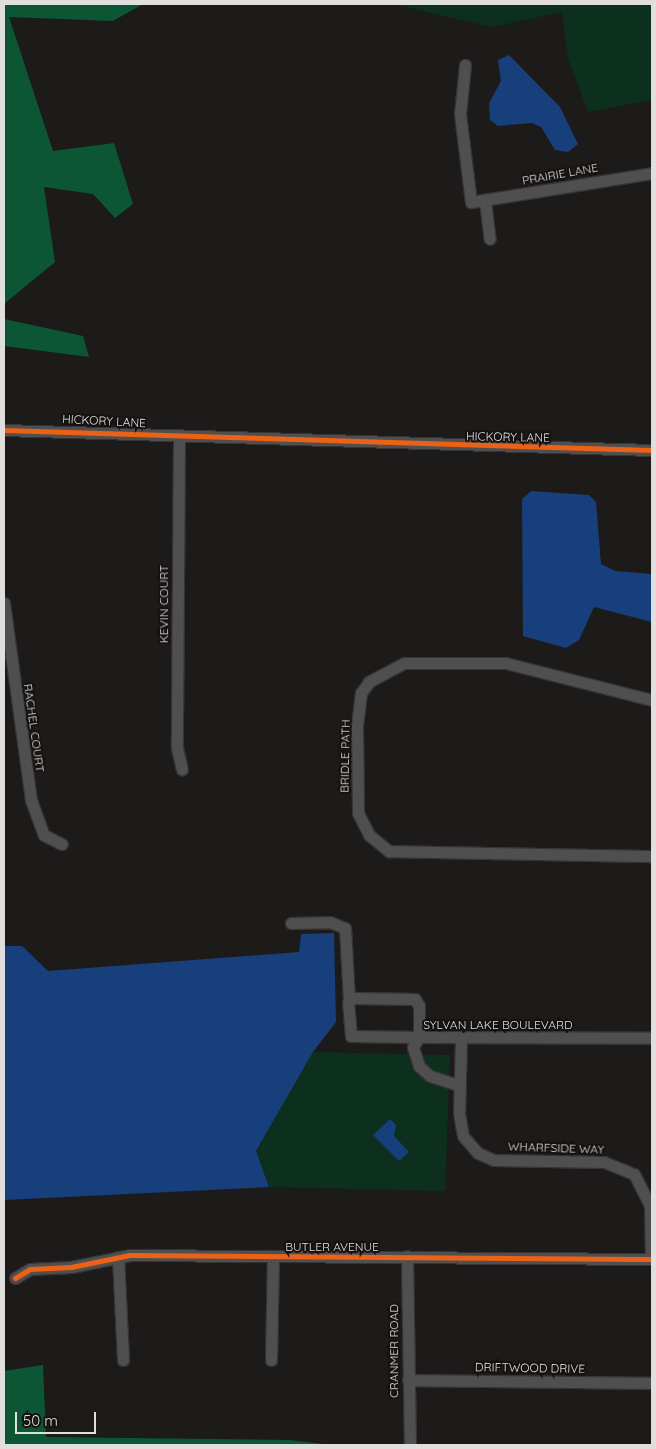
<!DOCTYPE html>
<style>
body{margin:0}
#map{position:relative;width:656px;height:1449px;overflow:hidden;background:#1c1b1a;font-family:Quicksand,sans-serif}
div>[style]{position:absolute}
.green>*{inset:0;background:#0c301d}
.forest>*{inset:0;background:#0c5535}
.water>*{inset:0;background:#173f7b}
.roads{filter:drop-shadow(1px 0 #363434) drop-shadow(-1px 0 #363434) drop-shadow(0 1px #363434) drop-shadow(0 -1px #363434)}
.minor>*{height:11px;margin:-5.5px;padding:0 5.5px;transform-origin:5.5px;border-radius:5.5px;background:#504f4f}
.cycleway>*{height:5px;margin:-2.5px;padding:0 2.5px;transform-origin:2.5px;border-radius:2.5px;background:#ea6118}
span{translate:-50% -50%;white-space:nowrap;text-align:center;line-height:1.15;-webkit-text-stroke:4px #141110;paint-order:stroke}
.street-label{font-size:12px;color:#e1dfde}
.frame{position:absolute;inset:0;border:5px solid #e1dfde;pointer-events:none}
.scale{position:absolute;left:15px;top:1412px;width:81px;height:22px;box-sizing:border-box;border:2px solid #e1dfde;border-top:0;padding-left:6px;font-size:15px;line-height:18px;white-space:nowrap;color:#e1dfde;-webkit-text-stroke:4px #141110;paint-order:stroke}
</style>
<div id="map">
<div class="green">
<div style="clip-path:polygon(393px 4px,652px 5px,652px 100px,588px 112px,568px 59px,562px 12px,492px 27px)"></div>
<div style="clip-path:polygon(313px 1052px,450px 1055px,445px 1191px,269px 1187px,256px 1151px)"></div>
</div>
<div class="forest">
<div style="clip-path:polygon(4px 4px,143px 4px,113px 21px,9px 17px,53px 151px,114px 143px,133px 204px,115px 218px,93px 194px,44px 187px,55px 262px,4px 304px)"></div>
<div style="clip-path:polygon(4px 319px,83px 336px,89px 357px,4px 346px)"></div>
<div style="clip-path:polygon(43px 1365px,46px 1437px,289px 1440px,333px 1445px,4px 1445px,4px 1371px)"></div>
</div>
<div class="water">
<div style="clip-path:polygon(509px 55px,560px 107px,578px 144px,568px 152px,555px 150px,541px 127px,532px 123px,498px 126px,490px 120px,489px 103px,501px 81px,498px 60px)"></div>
<div style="clip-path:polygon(531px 491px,589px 495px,596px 502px,601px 564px,615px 571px,652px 574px,652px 622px,594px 607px,579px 640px,566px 648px,523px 636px,522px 499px)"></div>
<div style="clip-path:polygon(334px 933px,336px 1022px,313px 1052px,256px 1151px,269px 1187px,4px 1200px,4px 946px,22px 946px,48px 971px,299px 952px,301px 934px)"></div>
<div style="clip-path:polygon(390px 1119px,396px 1125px,394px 1136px,409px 1152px,399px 1161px,373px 1135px)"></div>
</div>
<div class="roads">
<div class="minor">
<div style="left:465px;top:65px;width:49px;rotate:95.8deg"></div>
<div style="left:460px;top:114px;width:89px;rotate:82.9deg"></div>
<div style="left:471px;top:202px;width:183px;rotate:-9.1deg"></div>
<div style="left:485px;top:201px;width:38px;rotate:83deg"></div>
<div style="left:4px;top:430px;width:648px;rotate:1.77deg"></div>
<div style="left:179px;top:438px;width:310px;rotate:90.4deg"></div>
<div style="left:177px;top:748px;width:22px;rotate:77deg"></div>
<div style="left:4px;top:603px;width:199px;rotate:82.2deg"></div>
<div style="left:31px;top:800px;width:37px;rotate:70deg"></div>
<div style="left:44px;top:835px;width:20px;rotate:27deg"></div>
<div style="left:652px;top:700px;width:151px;rotate:-165.8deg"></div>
<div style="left:506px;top:663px;width:102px;rotate:180deg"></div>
<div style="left:404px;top:663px;width:40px;rotate:152deg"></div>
<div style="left:369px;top:682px;width:14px;rotate:126deg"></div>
<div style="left:361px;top:693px;width:34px;rotate:97deg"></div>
<div style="left:357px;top:727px;width:86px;rotate:89.3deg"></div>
<div style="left:358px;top:813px;width:25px;rotate:63deg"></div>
<div style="left:369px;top:835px;width:26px;rotate:39deg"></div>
<div style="left:389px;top:851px;width:263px;rotate:1.1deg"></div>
<div style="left:291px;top:923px;width:39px;rotate:-1deg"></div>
<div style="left:330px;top:922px;width:16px;rotate:22deg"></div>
<div style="left:345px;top:928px;width:72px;rotate:86.8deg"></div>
<div style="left:353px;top:998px;width:62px;rotate:0.9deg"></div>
<div style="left:415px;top:999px;width:8px;rotate:60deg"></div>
<div style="left:419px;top:1006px;width:31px;rotate:90deg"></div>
<div style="left:419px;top:1037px;width:68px;rotate:-179.2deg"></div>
<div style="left:351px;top:1036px;width:34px;rotate:-95deg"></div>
<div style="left:348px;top:1002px;width:6px;rotate:-39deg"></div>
<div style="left:461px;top:1039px;width:74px;rotate:91.5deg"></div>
<div style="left:459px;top:1113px;width:23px;rotate:80deg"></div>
<div style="left:463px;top:1136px;width:23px;rotate:49deg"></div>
<div style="left:478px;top:1153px;width:17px;rotate:24deg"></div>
<div style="left:494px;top:1160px;width:110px;rotate:1deg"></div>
<div style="left:604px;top:1162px;width:32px;rotate:22deg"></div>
<div style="left:634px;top:1174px;width:35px;rotate:63deg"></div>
<div style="left:650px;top:1205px;width:54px;rotate:88.9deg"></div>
<div style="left:458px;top:1085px;width:29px;rotate:-162deg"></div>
<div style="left:430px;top:1076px;width:15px;rotate:-138deg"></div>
<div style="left:419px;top:1066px;width:20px;rotate:-108deg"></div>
<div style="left:413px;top:1047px;width:12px;rotate:-59deg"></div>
<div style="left:419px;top:1037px;width:233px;rotate:0.2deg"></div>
<div style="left:407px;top:1256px;width:189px;rotate:89.1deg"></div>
<div style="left:118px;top:1257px;width:103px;rotate:87.2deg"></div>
<div style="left:15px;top:1278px;width:17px;rotate:-31deg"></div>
<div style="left:30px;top:1269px;width:41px;rotate:-2.8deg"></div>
<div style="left:71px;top:1267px;width:60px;rotate:-11.5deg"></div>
<div style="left:130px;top:1255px;width:522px;rotate:0.44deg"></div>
<div style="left:271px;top:1360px;width:103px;rotate:-88.9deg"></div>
<div style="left:408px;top:1380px;width:244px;rotate:0.7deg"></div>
</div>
</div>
<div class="cycleway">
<div style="left:4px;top:430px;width:648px;rotate:1.77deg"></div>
<div style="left:15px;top:1278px;width:17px;rotate:-31deg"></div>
<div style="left:30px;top:1269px;width:41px;rotate:-2.8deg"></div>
<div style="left:71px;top:1267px;width:60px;rotate:-11.5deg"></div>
<div style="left:130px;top:1255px;width:522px;rotate:0.44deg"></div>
</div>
<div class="street-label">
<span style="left:560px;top:174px;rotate:-10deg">PRAIRIE LANE</span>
<span style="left:104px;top:421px;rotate:3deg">HICKORY LANE</span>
<span style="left:508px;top:437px;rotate:1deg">HICKORY LANE</span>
<span style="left:164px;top:604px;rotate:-90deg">KEVIN COURT</span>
<span style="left:34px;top:728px;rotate:82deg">RACHEL COURT</span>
<span style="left:345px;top:756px;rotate:-89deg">BRIDLE PATH</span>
<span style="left:498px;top:1025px">SYLVAN LAKE BOULEVARD</span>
<span style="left:556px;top:1148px;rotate:2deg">WHARFSIDE WAY</span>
<span style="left:332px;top:1247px">BUTLER AVENUE</span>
<span style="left:394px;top:1351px;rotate:-90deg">CRANMER ROAD</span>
<span style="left:530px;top:1368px;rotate:1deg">DRIFTWOOD DRIVE</span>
</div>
<div class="frame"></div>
<div class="scale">50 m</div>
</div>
